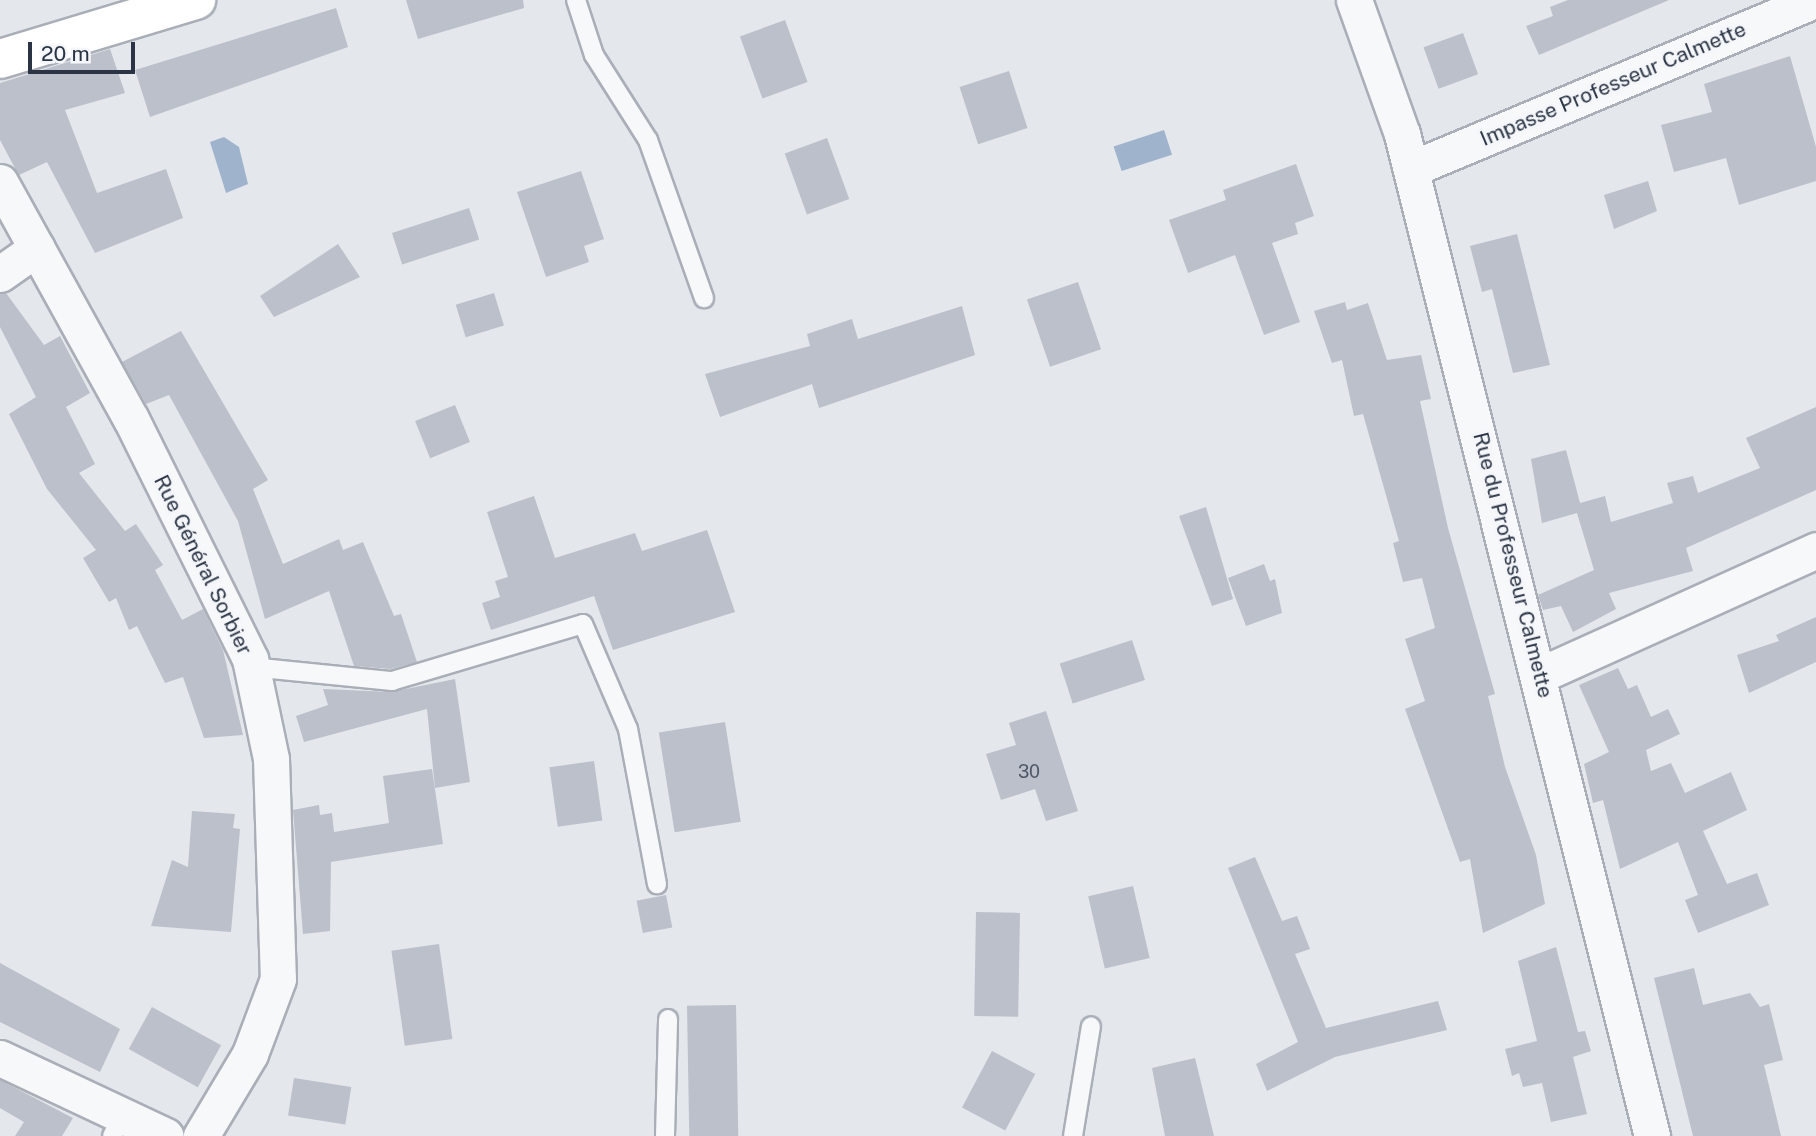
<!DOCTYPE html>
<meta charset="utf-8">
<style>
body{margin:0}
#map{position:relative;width:1816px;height:1136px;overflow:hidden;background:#e4e7ec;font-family:"Public Sans",sans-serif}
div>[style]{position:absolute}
.water>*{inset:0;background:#9fb4cc;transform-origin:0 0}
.building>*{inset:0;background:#bbc0ca;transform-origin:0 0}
.roads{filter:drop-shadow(2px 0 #a9aeb7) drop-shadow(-2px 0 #a9aeb7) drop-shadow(0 2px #a9aeb7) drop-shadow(0 -2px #a9aeb7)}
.service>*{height:18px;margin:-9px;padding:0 9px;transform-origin:9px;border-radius:9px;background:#f7f8fa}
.minor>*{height:35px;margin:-17.5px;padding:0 17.5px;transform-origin:17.5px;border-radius:17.5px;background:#f7f8fa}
.secondary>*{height:38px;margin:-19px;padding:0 19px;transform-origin:19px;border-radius:19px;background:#fff}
span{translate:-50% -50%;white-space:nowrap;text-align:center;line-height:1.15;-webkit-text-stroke:6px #f4f6f9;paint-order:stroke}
.number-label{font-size:18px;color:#4f5766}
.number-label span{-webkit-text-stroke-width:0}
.street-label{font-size:21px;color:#2b3445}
.scale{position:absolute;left:28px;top:42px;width:107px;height:32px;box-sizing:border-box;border:4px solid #2b3445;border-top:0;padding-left:9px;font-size:21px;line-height:24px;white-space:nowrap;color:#2b3445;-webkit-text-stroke:5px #f4f6f9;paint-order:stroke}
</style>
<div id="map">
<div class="water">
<div style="left:1164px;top:130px;width:26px;height:53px;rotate:72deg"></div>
<div style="clip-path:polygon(224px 137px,239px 147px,248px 184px,226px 193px,210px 142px)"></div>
</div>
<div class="building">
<div style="clip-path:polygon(406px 0,523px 0,524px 8px,418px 39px)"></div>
<div style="clip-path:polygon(1568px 0,1669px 0,1539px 55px,1526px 26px,1553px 16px,1550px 7px)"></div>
<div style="clip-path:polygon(336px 8px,348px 47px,150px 117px,135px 70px)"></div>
<div style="left:785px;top:20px;width:66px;height:48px;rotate:70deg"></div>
<div style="left:1463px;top:33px;width:44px;height:42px;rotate:70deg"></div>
<div style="clip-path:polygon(110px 49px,125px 93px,65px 110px,97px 193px,166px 169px,183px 218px,95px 253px,47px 162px,19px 175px,16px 170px,0 140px,0 83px)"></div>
<div style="clip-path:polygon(1790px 56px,1816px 147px,1816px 181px,1739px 205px,1726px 158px,1674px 172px,1661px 125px,1712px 112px,1704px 84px)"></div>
<div style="left:1009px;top:71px;width:60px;height:52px;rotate:72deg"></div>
<div style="left:827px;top:138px;width:65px;height:45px;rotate:70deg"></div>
<div style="clip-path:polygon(1296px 164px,1314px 216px,1295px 223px,1298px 234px,1272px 243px,1300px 322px,1264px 335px,1235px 255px,1188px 273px,1169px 220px,1226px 200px,1223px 190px)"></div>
<div style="clip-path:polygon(581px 171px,604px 239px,584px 246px,589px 262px,546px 277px,517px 192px)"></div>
<div style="clip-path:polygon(1648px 181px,1657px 211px,1614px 229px,1604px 195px)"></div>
<div style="left:469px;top:208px;width:33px;height:81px;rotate:72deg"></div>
<div style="clip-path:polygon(1517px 234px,1550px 365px,1513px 373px,1492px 289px,1482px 292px,1470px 246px)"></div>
<div style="clip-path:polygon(338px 244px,360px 277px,274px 317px,260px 296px)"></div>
<div style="left:1078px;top:282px;width:71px;height:54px;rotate:71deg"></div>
<div style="clip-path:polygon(6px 293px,44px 345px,60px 336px,90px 393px,66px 407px,95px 464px,79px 473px,125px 531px,136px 524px,163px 565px,155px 570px,182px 620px,203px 609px,223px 650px,243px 735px,204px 738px,183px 677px,165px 683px,137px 626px,129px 630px,116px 598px,109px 602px,83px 558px,96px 550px,47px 489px,9px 414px,36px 397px,0 327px,0 294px)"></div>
<div style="left:494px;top:293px;width:34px;height:40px;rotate:73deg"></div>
<div style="clip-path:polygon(1345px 302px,1347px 310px,1368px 303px,1387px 360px,1421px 355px,1431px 399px,1420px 401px,1448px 528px,1495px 694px,1488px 696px,1505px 767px,1536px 855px,1545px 904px,1483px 933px,1470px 859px,1460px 862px,1405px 709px,1425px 701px,1405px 639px,1435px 628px,1422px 578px,1403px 582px,1393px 543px,1399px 541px,1363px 414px,1354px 416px,1342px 360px,1332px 363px,1314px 311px)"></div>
<div style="clip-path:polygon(962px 306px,975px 355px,819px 408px,812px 384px,720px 417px,705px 374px,810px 346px,807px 334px,852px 319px,858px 339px)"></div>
<div style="clip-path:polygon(181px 331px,268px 480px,253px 489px,283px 564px,339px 539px,343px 550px,363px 542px,394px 616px,401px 614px,417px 662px,391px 669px,354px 666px,329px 591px,265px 619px,238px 521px,169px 395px,146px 404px,122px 362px)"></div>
<div style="left:455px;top:405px;width:40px;height:43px;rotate:68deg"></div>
<div style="clip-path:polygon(1816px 407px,1816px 490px,1686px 548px,1693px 571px,1609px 593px,1616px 609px,1573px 632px,1561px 606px,1543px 610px,1538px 595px,1594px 570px,1577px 513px,1542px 523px,1531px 459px,1566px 450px,1580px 503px,1605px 496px,1611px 522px,1673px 503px,1667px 483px,1693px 476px,1698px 493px,1760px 468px,1746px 438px)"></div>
<div style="clip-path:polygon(534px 496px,555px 558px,635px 533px,642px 551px,707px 530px,735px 612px,613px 650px,594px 596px,491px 630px,482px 603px,500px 597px,495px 581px,508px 577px,487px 512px)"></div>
<div style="clip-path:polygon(1206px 507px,1233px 599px,1212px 606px,1179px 516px)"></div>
<div style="clip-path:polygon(1264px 564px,1270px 581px,1275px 579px,1282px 613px,1246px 626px,1228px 578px)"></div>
<div style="clip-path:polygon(1816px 617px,1816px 662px,1749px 693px,1737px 655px,1779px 641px,1776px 635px)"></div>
<div style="left:1132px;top:640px;width:42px;height:76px;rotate:72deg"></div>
<div style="clip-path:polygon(1618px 668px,1628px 689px,1637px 685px,1651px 717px,1668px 709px,1680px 734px,1646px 750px,1651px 771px,1671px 763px,1685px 793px,1731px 772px,1747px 810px,1703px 831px,1727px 884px,1757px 873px,1769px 905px,1698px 933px,1685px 900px,1698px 895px,1678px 842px,1620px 869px,1603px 800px,1593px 803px,1584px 764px,1609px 752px,1579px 685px)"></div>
<div style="clip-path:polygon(455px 679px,470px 782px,435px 788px,427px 709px,304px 742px,296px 716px,328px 705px,323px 689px,391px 692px)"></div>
<div style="clip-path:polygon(1046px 711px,1078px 811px,1046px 821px,1035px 789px,1001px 800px,986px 754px,1016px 745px,1009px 723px)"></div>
<div style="left:725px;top:722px;width:101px;height:67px;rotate:81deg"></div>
<div style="left:594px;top:761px;width:60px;height:45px;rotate:82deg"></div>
<div style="clip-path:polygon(432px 769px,443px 844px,331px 862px,330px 931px,303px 934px,293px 810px,319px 805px,320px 815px,332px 813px,334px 832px,389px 823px,383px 776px)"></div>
<div style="clip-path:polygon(192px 811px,235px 814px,233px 828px,240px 829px,231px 932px,151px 926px,172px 860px,188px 867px)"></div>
<div style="clip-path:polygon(1255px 857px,1282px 921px,1297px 916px,1310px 949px,1295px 954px,1326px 1028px,1438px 1001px,1447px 1030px,1335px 1057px,1267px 1091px,1256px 1064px,1298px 1042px,1228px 868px)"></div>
<div style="left:1133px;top:886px;width:74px;height:46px;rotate:77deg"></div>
<div style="left:666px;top:895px;width:33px;height:30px;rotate:79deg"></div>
<div style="left:976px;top:912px;width:44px;height:104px;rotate:1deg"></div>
<div style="left:439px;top:944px;width:96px;height:48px;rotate:82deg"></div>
<div style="clip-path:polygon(1556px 947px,1578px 1032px,1585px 1031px,1591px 1051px,1573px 1057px,1587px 1114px,1551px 1122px,1542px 1083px,1523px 1087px,1519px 1073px,1512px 1076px,1505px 1049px,1537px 1041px,1518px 961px)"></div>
<div style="clip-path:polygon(0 963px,120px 1029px,100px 1072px,0 1022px)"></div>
<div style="clip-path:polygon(1694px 968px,1703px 1005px,1750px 993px,1760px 1007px,1769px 1004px,1783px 1060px,1764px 1065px,1781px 1136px,1693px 1136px,1654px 978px)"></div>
<div style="left:736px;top:1005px;width:131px;height:49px;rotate:89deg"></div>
<div style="left:152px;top:1007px;width:79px;height:48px;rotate:29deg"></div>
<div style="left:992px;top:1051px;width:49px;height:64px;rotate:28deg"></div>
<div style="clip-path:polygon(1195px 1058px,1214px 1136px,1165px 1136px,1152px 1068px)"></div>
<div style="left:294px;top:1078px;width:58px;height:38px;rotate:9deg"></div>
<div style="clip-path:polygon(0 1080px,73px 1118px,62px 1136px,15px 1136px,24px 1122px,0 1108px)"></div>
</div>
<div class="roads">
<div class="service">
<div style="left:576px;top:0;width:58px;rotate:71.9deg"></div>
<div style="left:594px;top:55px;width:101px;rotate:57.6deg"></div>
<div style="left:648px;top:140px;width:168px;rotate:70.5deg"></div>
<div style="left:251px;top:667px;width:142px;rotate:5.7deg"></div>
<div style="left:392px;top:681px;width:199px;rotate:-16.6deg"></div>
<div style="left:583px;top:624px;width:114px;rotate:66.8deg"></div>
<div style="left:628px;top:729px;width:158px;rotate:79.4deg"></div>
<div style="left:112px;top:1136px;width:23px;rotate:-61deg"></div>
<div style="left:665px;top:1136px;width:117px;rotate:-88.5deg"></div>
<div style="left:1073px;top:1136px;width:111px;rotate:-80.7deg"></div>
</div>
<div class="minor">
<div style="left:1354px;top:0;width:142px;rotate:70.3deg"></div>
<div style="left:1402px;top:134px;width:1033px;rotate:75.99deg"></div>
<div style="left:1411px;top:169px;width:438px;rotate:-22.7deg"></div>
<div style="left:0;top:182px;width:271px;rotate:61.1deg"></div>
<div style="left:131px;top:419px;width:268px;rotate:63.6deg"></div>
<div style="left:250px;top:659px;width:102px;rotate:78.1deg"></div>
<div style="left:271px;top:759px;width:220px;rotate:88.2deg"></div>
<div style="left:278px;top:979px;width:80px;rotate:110.5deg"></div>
<div style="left:250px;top:1054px;width:96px;rotate:120.9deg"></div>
<div style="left:0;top:274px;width:45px;rotate:-35.1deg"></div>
<div style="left:1542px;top:674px;width:301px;rotate:-24.3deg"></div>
<div style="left:0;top:1058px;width:183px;rotate:25.2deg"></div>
</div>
<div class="secondary">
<div style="left:0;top:59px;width:205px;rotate:-16.8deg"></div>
</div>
</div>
<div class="number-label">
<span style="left:1029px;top:772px">30</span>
</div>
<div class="street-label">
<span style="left:1613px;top:84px;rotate:-23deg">Impasse Professeur Calmette</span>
<span style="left:203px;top:565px;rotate:64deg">Rue Général Sorbier</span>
<span style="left:1513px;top:565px;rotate:76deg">Rue du Professeur Calmette</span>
</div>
<div class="scale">20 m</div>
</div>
